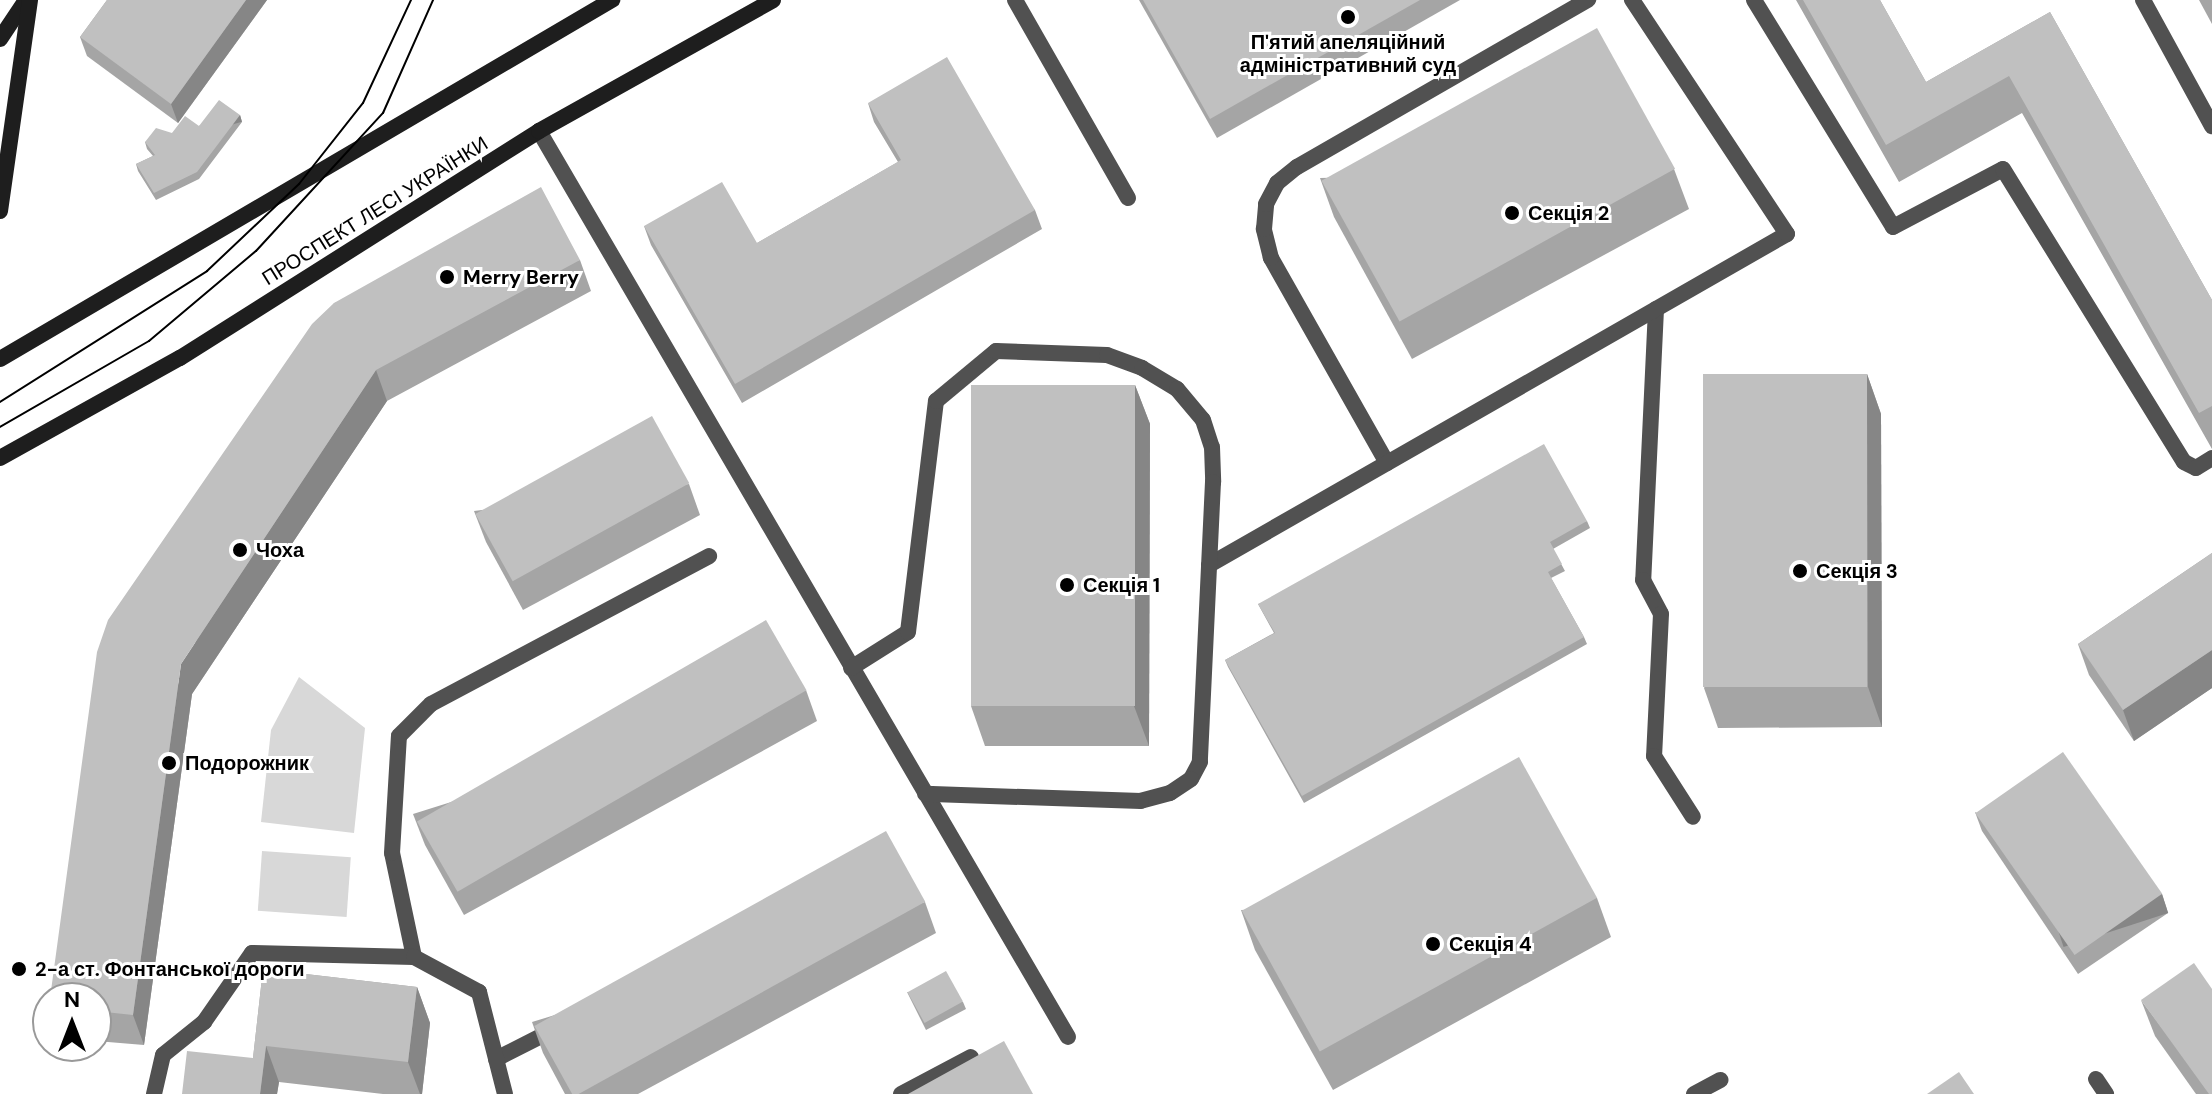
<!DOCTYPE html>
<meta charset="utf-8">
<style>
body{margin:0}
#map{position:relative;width:2212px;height:1094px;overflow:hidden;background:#fff;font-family:"DM Sans",sans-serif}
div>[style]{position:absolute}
.green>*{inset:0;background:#d8d8d8;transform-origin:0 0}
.service>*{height:16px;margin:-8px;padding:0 8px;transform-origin:8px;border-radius:8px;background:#515151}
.minor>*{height:16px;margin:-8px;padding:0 8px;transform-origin:8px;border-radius:8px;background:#515151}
.secondary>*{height:16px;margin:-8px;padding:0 8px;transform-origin:8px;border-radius:8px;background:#1e1e1e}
.tram>*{height:2px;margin:-1px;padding:0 1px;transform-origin:1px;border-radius:1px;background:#000}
.wall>*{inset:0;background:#a5a5a5}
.shaded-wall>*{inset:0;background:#868686;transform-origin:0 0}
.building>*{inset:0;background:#c0c0c0;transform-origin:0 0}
.dots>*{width:22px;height:22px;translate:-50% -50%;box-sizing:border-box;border:4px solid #fff;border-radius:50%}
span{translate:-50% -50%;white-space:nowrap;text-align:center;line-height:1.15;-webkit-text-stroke:6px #fff;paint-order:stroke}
.poi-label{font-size:20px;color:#000;font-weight:700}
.left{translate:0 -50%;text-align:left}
.street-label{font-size:20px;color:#000}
.north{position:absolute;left:32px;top:982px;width:80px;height:80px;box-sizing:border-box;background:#fff;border:2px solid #999;border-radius:50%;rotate:0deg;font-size:22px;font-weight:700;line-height:32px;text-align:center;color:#000}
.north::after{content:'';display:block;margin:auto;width:28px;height:36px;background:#000;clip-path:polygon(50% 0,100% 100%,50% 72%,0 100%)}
</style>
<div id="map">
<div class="green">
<div style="clip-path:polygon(299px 677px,365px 728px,354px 833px,261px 822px,271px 730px)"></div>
<div style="left:262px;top:851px;width:89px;height:60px;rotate:4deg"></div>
</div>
<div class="service">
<div style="left:1015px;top:0;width:228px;rotate:60.3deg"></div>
<div style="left:539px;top:131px;width:1049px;rotate:59.72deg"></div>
<div style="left:1656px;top:309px;width:271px;rotate:92.7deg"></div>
<div style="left:1643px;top:580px;width:38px;rotate:62deg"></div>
<div style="left:1661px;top:614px;width:142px;rotate:92.8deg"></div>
<div style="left:1654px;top:756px;width:72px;rotate:57.4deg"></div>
<div style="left:1387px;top:463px;width:236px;rotate:-119.5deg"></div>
<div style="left:1271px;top:258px;width:30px;rotate:-104deg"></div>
<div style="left:1264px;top:229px;width:25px;rotate:-85deg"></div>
<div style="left:1266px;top:204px;width:24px;rotate:-62deg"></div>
<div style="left:1277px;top:183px;width:26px;rotate:-39deg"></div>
<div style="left:1297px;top:167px;width:336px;rotate:-29.9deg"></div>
<div style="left:1209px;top:565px;width:666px;rotate:-29.8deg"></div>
<div style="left:1787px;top:234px;width:281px;rotate:-123.5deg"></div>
<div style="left:851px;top:668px;width:67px;rotate:-32.3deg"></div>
<div style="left:908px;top:632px;width:233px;rotate:-83.1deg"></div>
<div style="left:936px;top:401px;width:78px;rotate:-39.8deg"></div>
<div style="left:996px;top:351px;width:111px;rotate:2.1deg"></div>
<div style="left:1107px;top:355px;width:37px;rotate:20deg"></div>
<div style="left:1142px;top:368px;width:41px;rotate:31deg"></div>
<div style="left:1177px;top:389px;width:40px;rotate:50deg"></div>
<div style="left:1203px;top:420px;width:28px;rotate:72deg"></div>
<div style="left:1212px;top:447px;width:35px;rotate:88deg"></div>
<div style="left:1213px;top:482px;width:280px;rotate:92.7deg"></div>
<div style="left:1200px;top:762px;width:19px;rotate:118deg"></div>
<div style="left:1191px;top:779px;width:25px;rotate:146deg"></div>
<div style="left:1170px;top:793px;width:30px;rotate:165deg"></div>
<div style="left:1141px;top:801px;width:216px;rotate:-178.1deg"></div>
<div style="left:414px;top:957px;width:106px;rotate:-101.9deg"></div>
<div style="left:392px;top:853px;width:117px;rotate:-86.6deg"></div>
<div style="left:399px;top:736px;width:45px;rotate:-45deg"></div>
<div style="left:431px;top:704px;width:315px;rotate:-28deg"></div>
<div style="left:496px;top:1059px;width:66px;rotate:-27deg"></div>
<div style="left:154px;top:1094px;width:40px;rotate:-77deg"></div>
<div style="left:163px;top:1055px;width:53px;rotate:-38.8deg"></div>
<div style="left:204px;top:1022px;width:84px;rotate:-55.2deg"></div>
<div style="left:252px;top:953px;width:162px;rotate:1.4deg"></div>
<div style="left:414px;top:957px;width:74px;rotate:28.3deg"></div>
<div style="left:479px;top:992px;width:105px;rotate:75.7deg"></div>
<div style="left:901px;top:1094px;width:79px;rotate:-27.9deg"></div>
<div style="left:1694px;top:1094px;width:30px;rotate:-28deg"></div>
</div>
<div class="minor">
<div style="left:1754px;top:0;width:266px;rotate:58.5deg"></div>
<div style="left:1893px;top:227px;width:124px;rotate:-27.8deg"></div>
<div style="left:2003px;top:169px;width:344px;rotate:58.3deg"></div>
<div style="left:2184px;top:462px;width:13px;rotate:27deg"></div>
<div style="left:2196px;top:468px;width:19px;rotate:-32deg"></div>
<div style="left:2143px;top:0;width:144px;rotate:61.3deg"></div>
<div style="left:2096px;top:1079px;width:18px;rotate:56deg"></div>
</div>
<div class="secondary">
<div style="left:0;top:39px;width:47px;rotate:-56.3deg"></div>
<div style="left:0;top:211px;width:213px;rotate:-81.9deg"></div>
<div style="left:0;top:359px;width:710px;rotate:-30.4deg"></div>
<div style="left:0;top:458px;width:206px;rotate:-29.1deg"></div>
<div style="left:180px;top:358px;width:425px;rotate:-32.3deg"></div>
<div style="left:539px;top:131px;width:268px;rotate:-29.2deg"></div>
</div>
<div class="tram">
<div style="left:0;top:402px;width:245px;rotate:-32.3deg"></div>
<div style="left:207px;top:271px;width:127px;rotate:-43.4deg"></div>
<div style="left:299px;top:184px;width:103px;rotate:-51.7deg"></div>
<div style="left:363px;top:103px;width:114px;rotate:-65deg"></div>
<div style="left:0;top:427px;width:172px;rotate:-30deg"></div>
<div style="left:149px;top:341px;width:140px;rotate:-40.1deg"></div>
<div style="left:256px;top:251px;width:188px;rotate:-47.4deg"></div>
<div style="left:383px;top:113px;width:124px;rotate:-66.1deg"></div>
</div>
<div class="wall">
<div style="clip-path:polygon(107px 0,267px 0,178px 123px,87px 56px,80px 37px)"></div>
<div style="clip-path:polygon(1139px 0,1460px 0,1217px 138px)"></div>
<div style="clip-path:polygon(1796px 0,1880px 0,1926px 82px,2050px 12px,2212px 300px,2212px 449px,2022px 113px,1899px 182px)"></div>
<div style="clip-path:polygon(2199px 0,2212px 0,2212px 24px)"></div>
<div style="clip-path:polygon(868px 103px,1035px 210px,1042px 229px,742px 403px,651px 245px,644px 226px,757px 243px,898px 162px,874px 122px)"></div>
<div style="clip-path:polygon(240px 115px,242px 122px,199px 179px,156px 200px,138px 171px,136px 164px,153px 156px,147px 149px,145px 142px,172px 133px)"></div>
<div style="clip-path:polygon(1674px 169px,1689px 209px,1412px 359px,1334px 217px,1320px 178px)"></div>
<div style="clip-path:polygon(580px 260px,591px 291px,387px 401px,192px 694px,144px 1045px,96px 1041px,96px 998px,50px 998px,334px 303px)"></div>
<div style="clip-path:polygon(1867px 374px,1881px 414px,1882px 727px,1718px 728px,1704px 688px)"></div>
<div style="clip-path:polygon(1135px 385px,1150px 424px,1149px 746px,985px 746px,971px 706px)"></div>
<div style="clip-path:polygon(689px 484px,700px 515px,523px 610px,486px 542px,474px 511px)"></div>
<div style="clip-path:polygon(1587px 521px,1590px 528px,1553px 549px,1565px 571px,1551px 578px,1584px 637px,1587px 644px,1304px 803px,1228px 667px,1225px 660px,1274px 633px,1258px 604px)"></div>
<div style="clip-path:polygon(2212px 553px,2212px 688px,2134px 741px,2089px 675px,2078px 644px)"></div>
<div style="clip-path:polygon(806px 690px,817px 721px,464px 915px,425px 845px,413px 814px)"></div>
<div style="clip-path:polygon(1975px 812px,2162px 894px,2168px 913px,2078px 974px,1982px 831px)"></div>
<div style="clip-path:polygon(1597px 898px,1611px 937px,1333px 1090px,1255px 950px,1241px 910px)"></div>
<div style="clip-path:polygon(925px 902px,936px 933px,638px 1094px,565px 1094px,543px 1053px,532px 1022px)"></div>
<div style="clip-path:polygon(263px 969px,417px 987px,430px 1023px,422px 1094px,383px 1094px,279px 1082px,277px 1094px,182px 1094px,253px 1058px)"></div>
<div style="clip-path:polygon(907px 992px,963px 1002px,966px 1009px,926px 1030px)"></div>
<div style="clip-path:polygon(2141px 1000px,2212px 1094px,2196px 1094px,2155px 1036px)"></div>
</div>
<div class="shaded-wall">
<div style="clip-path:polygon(246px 0,267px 0,178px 123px,171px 104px)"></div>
<div style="left:240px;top:115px;width:7px;height:71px;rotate:74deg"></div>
<div style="clip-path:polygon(376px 370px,387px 401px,192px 694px,144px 1045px,133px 1015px,181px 664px)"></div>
<div style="clip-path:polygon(1867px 374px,1881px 414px,1882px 727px,1868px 687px)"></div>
<div style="clip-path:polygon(1135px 385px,1150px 424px,1149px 746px,1134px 706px)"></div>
<div style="clip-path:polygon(2212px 650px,2212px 688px,2134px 741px,2123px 710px)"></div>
<div style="left:2162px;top:894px;width:20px;height:110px;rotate:72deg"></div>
<div style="clip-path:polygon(417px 987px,430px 1023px,422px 1094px,420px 1094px,408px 1062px)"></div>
<div style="clip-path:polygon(266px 1046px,279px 1082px,277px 1094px,260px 1094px)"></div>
</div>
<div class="building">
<div style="clip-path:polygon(107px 0,246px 0,171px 104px,80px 37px)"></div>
<div style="clip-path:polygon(1143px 0,1420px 0,1210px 119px)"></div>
<div style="clip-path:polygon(1803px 0,1880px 0,1926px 82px,2050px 12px,2212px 300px,2212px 406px,2199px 413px,2009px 76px,1886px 145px)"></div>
<div style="left:1597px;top:28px;width:161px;height:315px;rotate:61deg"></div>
<div style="clip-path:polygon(947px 57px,1035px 210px,735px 384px,644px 226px,722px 182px,757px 243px,901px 160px,868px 103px)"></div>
<div style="clip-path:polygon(219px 100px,240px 115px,197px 172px,154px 193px,136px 164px,155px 155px,145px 142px,156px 128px,172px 133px,185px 116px,199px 126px)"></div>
<div style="clip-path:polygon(541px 187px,580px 260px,376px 370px,181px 664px,133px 1015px,96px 1011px,96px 998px,50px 998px,97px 652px,108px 620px,312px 324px,334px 303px)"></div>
<div style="left:1867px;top:374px;width:313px;height:164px;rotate:90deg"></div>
<div style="left:971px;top:385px;width:164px;height:321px"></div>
<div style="left:652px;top:416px;width:77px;height:202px;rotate:61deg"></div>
<div style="clip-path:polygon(1544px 444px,1587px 521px,1550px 542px,1562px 564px,1548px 572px,1584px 637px,1302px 796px,1225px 660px,1275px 633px,1258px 604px)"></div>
<div style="clip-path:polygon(2212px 553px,2212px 650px,2123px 710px,2078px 644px)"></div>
<div style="left:766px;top:620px;width:81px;height:403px;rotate:60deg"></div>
<div style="left:2063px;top:752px;width:173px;height:107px;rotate:55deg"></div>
<div style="left:1519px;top:757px;width:161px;height:317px;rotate:61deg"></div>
<div style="left:886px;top:831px;width:81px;height:402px;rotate:61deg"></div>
<div style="clip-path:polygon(2194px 963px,2212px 989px,2212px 1094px,2209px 1094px,2141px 1000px)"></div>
<div style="clip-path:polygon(263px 969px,417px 987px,408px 1062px,266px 1046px,260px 1094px,182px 1094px,187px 1051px,253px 1058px)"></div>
<div style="left:946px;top:971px;width:35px;height:44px;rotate:61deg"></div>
<div style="clip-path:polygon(1004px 1041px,1033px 1094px,908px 1094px)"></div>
<div style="clip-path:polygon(1959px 1072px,1974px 1094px,1927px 1094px)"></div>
</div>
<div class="dots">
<div style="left:1348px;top:17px;background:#000"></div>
<div style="left:1512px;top:213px;background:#000"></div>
<div style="left:447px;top:277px;background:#000"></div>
<div style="left:240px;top:550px;background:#000"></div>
<div style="left:1800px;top:571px;background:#000"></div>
<div style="left:1067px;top:585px;background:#000"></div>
<div style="left:169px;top:763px;background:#000"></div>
<div style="left:1433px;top:944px;background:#000"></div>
<div style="left:19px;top:969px;background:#000"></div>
</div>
<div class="poi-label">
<span style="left:1348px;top:54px">П'ятий апеляційний<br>адміністративний суд</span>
<span class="left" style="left:1528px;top:213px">Секція 2</span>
<span class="left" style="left:463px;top:277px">Merry Berry</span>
<span class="left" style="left:256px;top:550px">Чоха</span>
<span class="left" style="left:1816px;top:571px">Секція 3</span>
<span class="left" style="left:1083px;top:585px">Секція 1</span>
<span class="left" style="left:185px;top:763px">Подорожник</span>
<span class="left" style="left:1449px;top:944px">Секція 4</span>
<span class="left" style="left:35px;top:969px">2-а ст. Фонтанської дороги</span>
</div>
<div class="street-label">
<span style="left:375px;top:211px;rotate:-32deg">ПРОСПЕКТ ЛЕСІ УКРАЇНКИ</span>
</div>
<div class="north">N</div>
</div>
